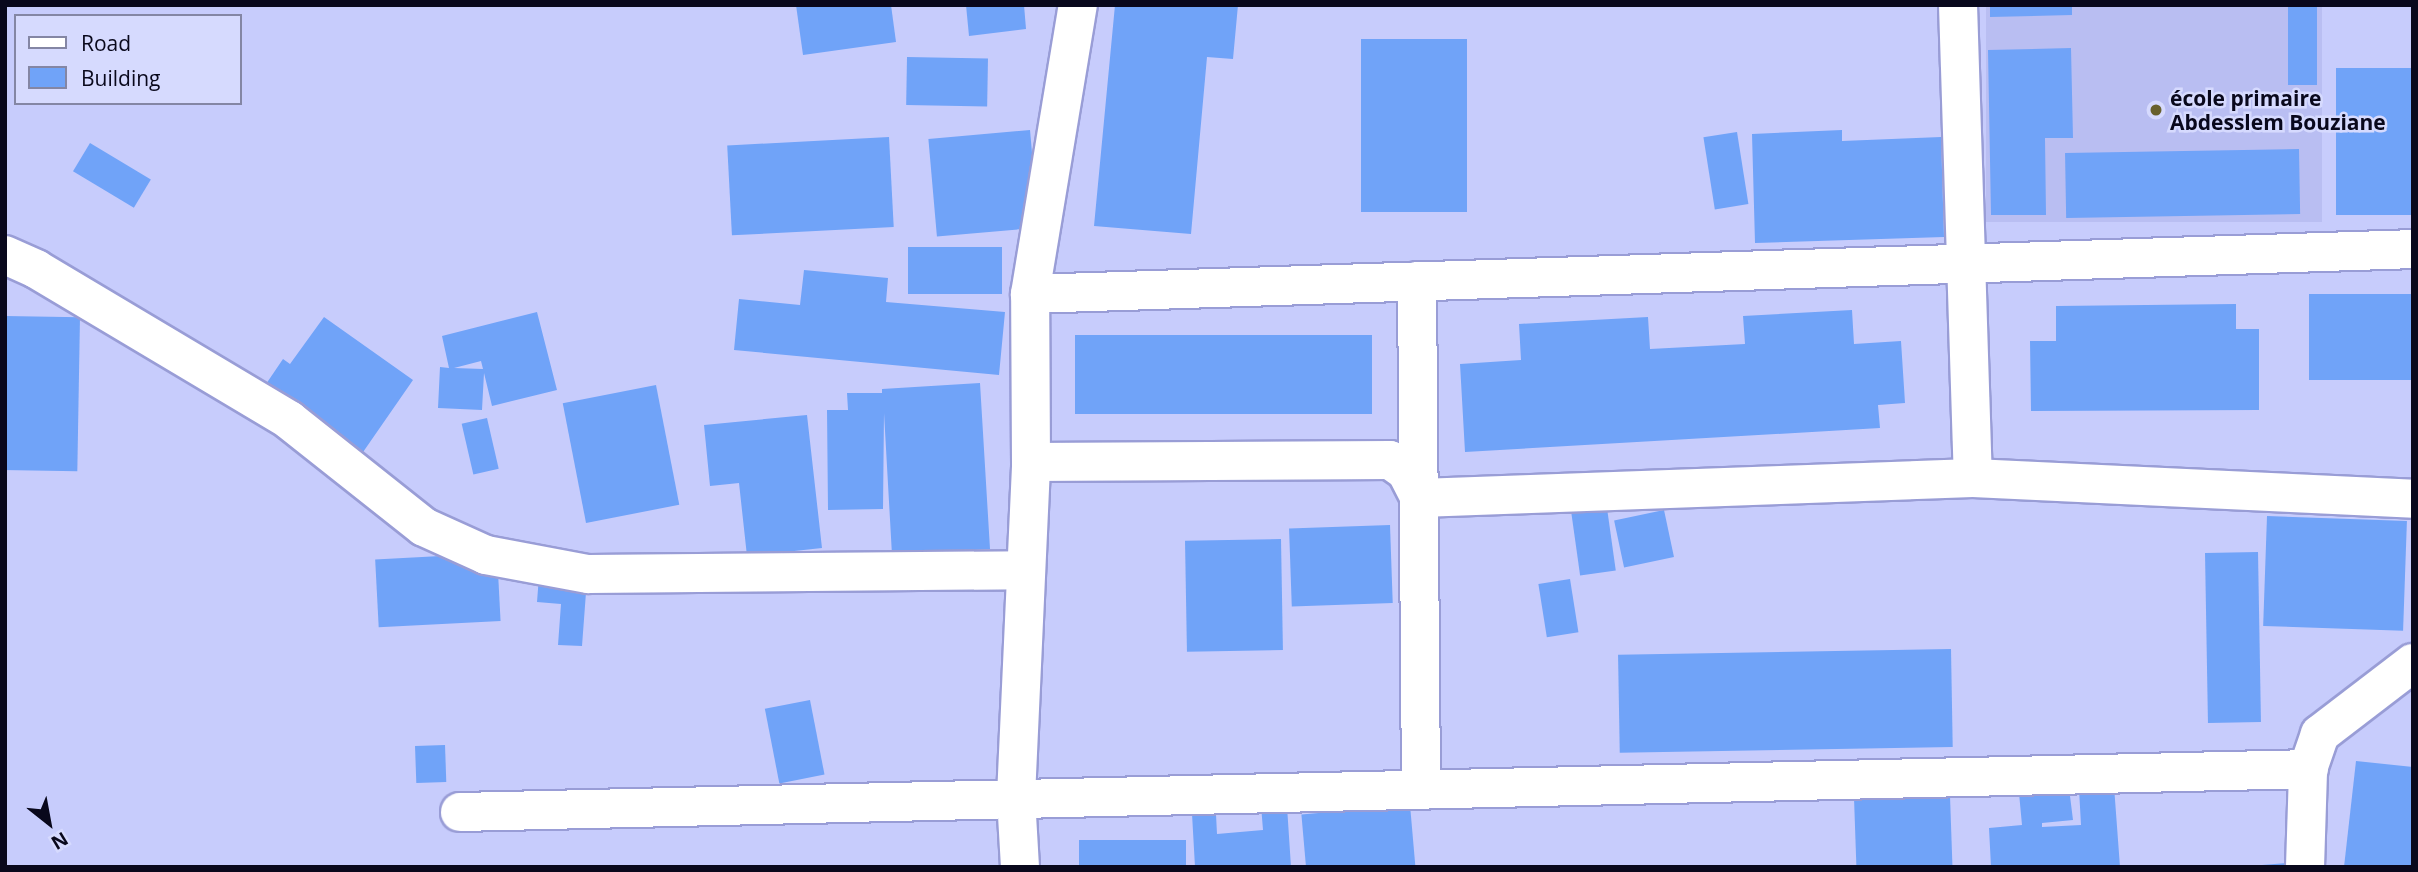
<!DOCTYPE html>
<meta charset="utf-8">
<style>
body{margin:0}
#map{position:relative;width:2418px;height:872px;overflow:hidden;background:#c7ccfc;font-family:"Open Sans",sans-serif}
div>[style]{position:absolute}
.built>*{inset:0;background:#b9bef2;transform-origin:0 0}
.building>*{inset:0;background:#70a3f8;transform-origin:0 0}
.roads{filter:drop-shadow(2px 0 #999dd6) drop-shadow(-2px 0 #999dd6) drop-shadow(0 2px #999dd6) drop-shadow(0 -2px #999dd6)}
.minor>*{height:38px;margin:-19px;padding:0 19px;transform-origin:19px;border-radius:19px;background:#fff}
.dots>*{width:19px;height:19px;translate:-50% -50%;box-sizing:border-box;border:4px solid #d6dafe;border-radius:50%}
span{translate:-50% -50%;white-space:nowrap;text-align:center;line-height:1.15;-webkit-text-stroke:5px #d6dafe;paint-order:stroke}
.poi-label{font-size:21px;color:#09081c;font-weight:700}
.left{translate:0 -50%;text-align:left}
.frame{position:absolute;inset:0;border:7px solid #09081c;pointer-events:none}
.legend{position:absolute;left:14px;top:14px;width:228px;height:91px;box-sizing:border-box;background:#d6dafe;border:2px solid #8486a4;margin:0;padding:9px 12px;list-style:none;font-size:21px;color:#09081c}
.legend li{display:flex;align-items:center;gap:14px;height:35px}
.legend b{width:35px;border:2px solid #8486a4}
.north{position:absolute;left:14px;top:788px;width:70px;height:70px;-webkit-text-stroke:5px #d6dafe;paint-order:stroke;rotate:149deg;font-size:19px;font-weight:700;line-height:28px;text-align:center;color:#09081c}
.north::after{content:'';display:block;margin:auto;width:24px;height:32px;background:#09081c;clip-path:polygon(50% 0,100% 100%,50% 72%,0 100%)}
</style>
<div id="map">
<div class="built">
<div style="left:1986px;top:5px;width:336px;height:217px"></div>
</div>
<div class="building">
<div style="clip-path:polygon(796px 5px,891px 5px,896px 42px,803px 55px)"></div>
<div style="clip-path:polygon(966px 5px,1024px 5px,1026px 29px,969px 36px)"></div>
<div style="clip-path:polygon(1115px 5px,1238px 5px,1233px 59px,1207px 57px,1191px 234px,1094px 226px)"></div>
<div style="clip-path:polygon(1990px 5px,2072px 5px,2072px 15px,1990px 17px)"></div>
<div style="left:2288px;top:5px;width:29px;height:80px"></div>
<div style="left:1467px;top:39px;width:173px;height:106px;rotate:90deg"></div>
<div style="clip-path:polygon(2071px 48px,2073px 138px,2045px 138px,2046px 215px,1991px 215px,1988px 50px)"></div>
<div style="left:907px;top:57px;width:81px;height:48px;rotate:1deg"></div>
<div style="left:2413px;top:68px;width:147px;height:77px;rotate:90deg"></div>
<div style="left:1030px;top:130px;width:98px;height:102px;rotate:85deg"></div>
<div style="clip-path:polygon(1842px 130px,1842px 141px,1941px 137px,1944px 237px,1755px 243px,1752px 134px)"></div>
<div style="left:1737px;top:132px;width:73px;height:34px;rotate:81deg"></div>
<div style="left:889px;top:137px;width:90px;height:162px;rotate:87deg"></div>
<div style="left:90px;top:143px;width:71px;height:33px;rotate:31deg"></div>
<div style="left:2299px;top:149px;width:65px;height:234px;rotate:89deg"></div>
<div style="left:1002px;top:247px;width:47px;height:94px;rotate:90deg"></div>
<div style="clip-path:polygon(804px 270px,888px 278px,886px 302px,1005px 312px,999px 375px,734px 350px,739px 299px,800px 305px)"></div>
<div style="left:2413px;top:294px;width:86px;height:104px;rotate:90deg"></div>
<div style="clip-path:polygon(2236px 304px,2236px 329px,2259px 329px,2259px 410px,2031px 411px,2030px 341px,2056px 341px,2056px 306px)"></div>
<div style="clip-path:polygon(1852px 310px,1854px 344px,1901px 341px,1905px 403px,1878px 405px,1880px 428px,1465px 452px,1460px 364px,1521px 360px,1519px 324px,1648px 317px,1650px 349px,1745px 344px,1743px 316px)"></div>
<div style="clip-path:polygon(evenodd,537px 312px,557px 390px,492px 406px,484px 373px,482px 410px,438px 408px,440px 367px,449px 368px,442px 336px,537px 312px,481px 361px,483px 369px,454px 368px,481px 361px)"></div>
<div style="left:5px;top:316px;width:75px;height:154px;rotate:1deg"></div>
<div style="clip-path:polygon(324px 317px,413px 380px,361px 455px,264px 387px,283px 359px,290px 364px)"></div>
<div style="left:1372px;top:335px;width:79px;height:297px;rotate:90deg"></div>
<div style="clip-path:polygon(980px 383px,990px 549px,892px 555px,884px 413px,883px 509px,828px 510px,827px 410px,848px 410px,847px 393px,882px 393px,882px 389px)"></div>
<div style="left:656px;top:385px;width:122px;height:95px;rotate:79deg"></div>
<div style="clip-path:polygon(807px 415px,822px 548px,747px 556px,739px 483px,710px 486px,704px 425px)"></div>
<div style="left:487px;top:418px;width:52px;height:26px;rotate:77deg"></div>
<div style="left:1607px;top:508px;width:63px;height:36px;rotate:82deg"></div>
<div style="left:1664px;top:510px;width:48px;height:51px;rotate:78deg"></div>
<div style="left:2267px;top:516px;width:140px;height:110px;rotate:2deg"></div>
<div style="left:1390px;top:525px;width:78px;height:101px;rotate:88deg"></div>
<div style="left:1281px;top:539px;width:111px;height:96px;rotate:89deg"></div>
<div style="left:2258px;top:552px;width:170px;height:53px;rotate:89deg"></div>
<div style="left:497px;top:553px;width:68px;height:122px;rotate:87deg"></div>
<div style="clip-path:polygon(539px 576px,587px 579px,582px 646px,558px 645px,561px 604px,537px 602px)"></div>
<div style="left:1570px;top:579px;width:54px;height:32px;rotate:81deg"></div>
<div style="left:1951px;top:649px;width:98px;height:333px;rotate:89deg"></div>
<div style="left:810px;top:700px;width:76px;height:46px;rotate:79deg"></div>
<div style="left:445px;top:745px;width:37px;height:30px;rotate:88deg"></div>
<div style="clip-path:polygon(2356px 761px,2413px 767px,2413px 867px,2344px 867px)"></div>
<div style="clip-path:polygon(2114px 786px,2120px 867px,1991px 867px,1989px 828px,2022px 825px,2019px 793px,2069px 788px,2073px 820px,2042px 823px,2042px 827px,2081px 825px,2079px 789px)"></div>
<div style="clip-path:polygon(1286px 791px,1291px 867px,1195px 867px,1191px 796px,1215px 794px,1217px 834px,1263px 830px,1260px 793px)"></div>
<div style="left:1950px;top:796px;width:71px;height:96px;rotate:88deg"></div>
<div style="left:1410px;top:805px;width:62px;height:109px;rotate:85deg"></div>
<div style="left:1186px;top:840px;width:27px;height:107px;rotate:90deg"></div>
<div style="clip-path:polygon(2287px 863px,2287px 867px,2262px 867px,2262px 865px)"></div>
</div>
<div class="roads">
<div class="minor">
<div style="left:1958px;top:5px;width:473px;rotate:88.2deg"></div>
<div style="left:5px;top:255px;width:34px;rotate:24deg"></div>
<div style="left:36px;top:269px;width:295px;rotate:30.8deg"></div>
<div style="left:289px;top:420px;width:172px;rotate:38.4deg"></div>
<div style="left:424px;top:527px;width:68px;rotate:24.3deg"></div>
<div style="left:486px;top:555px;width:104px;rotate:10.6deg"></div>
<div style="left:588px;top:574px;width:438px;rotate:-0.5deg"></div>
<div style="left:1417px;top:281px;width:508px;rotate:89.55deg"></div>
<div style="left:1030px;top:294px;width:1384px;rotate:-1.86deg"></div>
<div style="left:1031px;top:462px;width:359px;rotate:-0.3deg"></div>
<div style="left:1390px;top:460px;width:19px;rotate:35deg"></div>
<div style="left:1406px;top:471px;width:30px;rotate:63deg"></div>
<div style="left:1420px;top:498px;width:553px;rotate:-2.07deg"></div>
<div style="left:1973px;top:478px;width:441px;rotate:2.7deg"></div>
<div style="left:460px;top:812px;width:1849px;rotate:-1.33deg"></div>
<div style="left:1020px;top:867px;width:70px;rotate:-93.3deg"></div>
<div style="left:1016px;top:797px;width:335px;rotate:-87.4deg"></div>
<div style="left:1031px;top:462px;width:168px;rotate:-90.3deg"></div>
<div style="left:1030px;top:294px;width:293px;rotate:-80.6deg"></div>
<div style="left:2305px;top:867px;width:98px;rotate:-88.2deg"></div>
<div style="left:2308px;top:769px;width:37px;rotate:-71deg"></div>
<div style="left:2320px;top:734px;width:117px;rotate:-37.4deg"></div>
</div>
</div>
<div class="dots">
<div style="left:2156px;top:110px;background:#68602d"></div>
</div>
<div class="poi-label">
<span class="left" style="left:2170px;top:110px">école primaire<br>Abdesslem Bouziane</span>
</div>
<div class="frame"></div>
<ul class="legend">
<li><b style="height:9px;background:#fff"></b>Road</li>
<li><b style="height:19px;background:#70a3f8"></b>Building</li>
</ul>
<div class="north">N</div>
</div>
